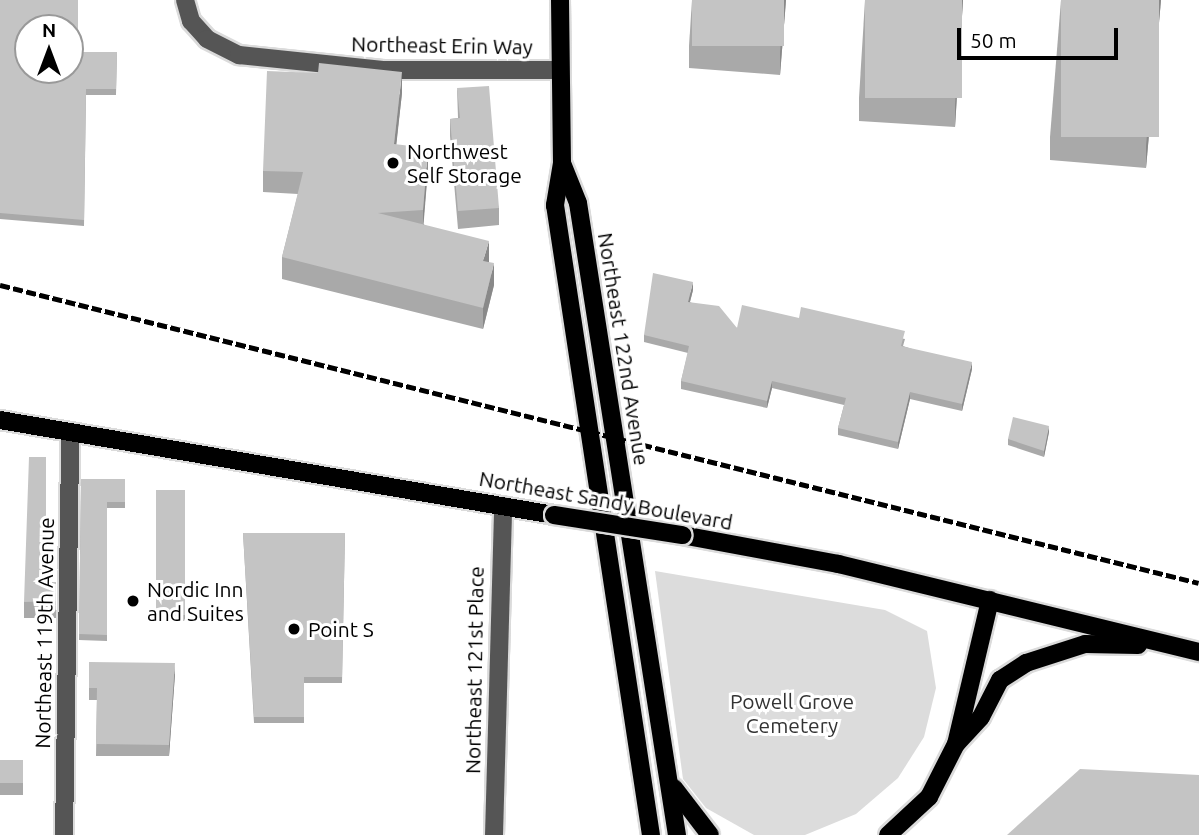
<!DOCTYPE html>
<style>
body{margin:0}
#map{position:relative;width:1199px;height:835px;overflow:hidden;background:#fff;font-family:Ubuntu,sans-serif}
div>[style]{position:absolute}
.green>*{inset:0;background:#dcdcdc}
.roads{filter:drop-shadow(2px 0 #dbdbdb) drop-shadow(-2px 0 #dbdbdb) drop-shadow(0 2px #dbdbdb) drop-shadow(0 -2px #dbdbdb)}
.minor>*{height:18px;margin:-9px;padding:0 9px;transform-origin:9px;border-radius:9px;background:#555}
.major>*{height:18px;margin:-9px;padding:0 9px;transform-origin:9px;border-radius:9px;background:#000}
.rail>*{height:5px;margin-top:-2.5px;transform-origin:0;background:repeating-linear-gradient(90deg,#000 0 10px,transparent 0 13.5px)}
.bridges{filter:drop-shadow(2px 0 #dbdbdb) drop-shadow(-2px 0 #dbdbdb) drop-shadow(0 2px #dbdbdb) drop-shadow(0 -2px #dbdbdb)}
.major-bridge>*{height:18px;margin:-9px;padding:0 9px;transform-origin:9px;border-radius:9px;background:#000}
.wall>*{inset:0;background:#a9a9a9;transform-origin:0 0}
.shaded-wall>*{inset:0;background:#898989}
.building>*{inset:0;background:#c4c4c4;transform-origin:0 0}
.dots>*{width:19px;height:19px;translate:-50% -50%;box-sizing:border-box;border:4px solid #fff;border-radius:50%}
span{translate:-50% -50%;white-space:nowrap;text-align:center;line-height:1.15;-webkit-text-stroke:6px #fff;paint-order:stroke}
.street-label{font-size:21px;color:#000}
.poi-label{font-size:21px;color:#000}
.left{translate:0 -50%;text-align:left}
.park-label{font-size:21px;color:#333}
.north{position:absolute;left:14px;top:14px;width:70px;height:70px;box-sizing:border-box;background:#fff;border:2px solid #999;border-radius:50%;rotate:0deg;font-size:19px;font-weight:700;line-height:28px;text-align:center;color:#000}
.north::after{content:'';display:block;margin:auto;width:24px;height:32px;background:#000;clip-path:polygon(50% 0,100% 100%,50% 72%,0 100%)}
.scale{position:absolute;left:957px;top:28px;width:161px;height:32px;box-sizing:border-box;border:4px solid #000;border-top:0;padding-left:9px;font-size:21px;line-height:24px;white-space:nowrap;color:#000;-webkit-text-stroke:5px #fff;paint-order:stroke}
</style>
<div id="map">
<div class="green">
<div style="clip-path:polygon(655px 571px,885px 610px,927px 631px,936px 688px,924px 737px,898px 778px,856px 814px,805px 835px,754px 835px,706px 808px,683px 779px)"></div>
</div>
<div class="roads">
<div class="minor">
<div style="left:185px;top:0;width:22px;rotate:74deg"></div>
<div style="left:191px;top:21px;width:24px;rotate:48deg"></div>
<div style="left:207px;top:39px;width:36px;rotate:27deg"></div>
<div style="left:239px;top:55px;width:147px;rotate:5.9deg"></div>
<div style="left:385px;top:70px;width:174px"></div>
<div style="left:64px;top:835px;width:403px;rotate:-89.1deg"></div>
<div style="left:494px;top:835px;width:329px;rotate:-88.4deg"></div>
</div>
<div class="major">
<div style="left:560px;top:0;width:163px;rotate:89.3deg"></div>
<div style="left:562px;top:163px;width:43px;rotate:99.5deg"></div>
<div style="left:555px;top:205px;width:637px;rotate:81.34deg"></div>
<div style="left:562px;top:163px;width:43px;rotate:68.2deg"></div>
<div style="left:578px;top:203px;width:640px;rotate:81.1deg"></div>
<div style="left:0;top:420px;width:562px;rotate:9.73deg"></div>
<div style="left:682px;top:535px;width:159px;rotate:10.5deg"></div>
<div style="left:838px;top:564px;width:372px;rotate:13.7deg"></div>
<div style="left:957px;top:743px;width:35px;rotate:-47deg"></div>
<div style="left:981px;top:717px;width:42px;rotate:-62.8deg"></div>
<div style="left:1000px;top:680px;width:31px;rotate:-33deg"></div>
<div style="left:1026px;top:663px;width:62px;rotate:-17.9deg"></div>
<div style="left:1085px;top:644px;width:53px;rotate:1.1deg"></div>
<div style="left:674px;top:788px;width:59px;rotate:52.5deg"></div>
<div style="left:888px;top:835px;width:56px;rotate:-42.8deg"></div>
<div style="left:929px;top:797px;width:59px;rotate:-63deg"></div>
<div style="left:956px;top:744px;width:148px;rotate:-76.7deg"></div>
</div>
</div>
<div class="rail">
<div style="left:0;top:285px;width:1235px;rotate:13.96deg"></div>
</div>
<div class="bridges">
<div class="major-bridge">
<div style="left:554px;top:515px;width:130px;rotate:8.9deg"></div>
</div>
</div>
<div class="wall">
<div style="clip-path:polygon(0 0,78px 52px,117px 52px,116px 95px,86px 95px,84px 226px,0 219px)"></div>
<div style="clip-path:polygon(692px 0,786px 0,780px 75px,689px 68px,689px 46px)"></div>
<div style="clip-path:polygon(865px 0,963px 0,955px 127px,859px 121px,859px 98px)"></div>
<div style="clip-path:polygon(1061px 0,1161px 0,1146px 168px,1050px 160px,1050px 137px)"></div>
<div style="clip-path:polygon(457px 88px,499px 208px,499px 225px,458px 229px,450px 136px,450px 119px,458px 118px)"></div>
<div style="clip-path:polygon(402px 93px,396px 145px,428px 169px,423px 224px,489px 262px,494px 285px,483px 329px,282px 279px,282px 257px,298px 194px,263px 192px,263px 171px)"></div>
<div style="clip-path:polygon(693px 290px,690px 302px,737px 328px,799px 318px,905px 339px,903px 346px,972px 369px,962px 411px,910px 399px,898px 449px,838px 435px,838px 428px,844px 405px,772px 388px,767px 408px,681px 389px,681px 381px,688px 353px,644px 342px,644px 335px)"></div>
<div style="clip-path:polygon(1049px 432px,1044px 457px,1008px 445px,1008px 439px)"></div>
<div style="clip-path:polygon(81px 479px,125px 479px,125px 508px,107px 508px,107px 641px,79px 640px)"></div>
<div style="left:185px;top:490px;width:131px;height:29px;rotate:90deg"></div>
<div style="clip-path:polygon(243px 533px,345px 533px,342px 683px,304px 683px,304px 723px,254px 723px)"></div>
<div style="clip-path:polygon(46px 582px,56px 582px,56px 618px,24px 618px,24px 602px)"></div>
<div style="clip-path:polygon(89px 662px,175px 674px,169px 756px,96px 756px,97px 700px,89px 700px)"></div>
<div style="left:0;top:760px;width:23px;height:35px"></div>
</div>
<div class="shaded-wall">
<div style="clip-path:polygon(784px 0,786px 0,780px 75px,780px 53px)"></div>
<div style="clip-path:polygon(962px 0,963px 0,955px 127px,955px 105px)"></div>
<div style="clip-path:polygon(1159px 0,1161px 0,1146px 168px,1146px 146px)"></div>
<div style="clip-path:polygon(402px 72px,402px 93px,394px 166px,394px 144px)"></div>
<div style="clip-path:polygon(428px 148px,428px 169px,423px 231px,423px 210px)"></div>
<div style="clip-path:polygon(489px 241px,489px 263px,483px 261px)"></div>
<div style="clip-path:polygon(494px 263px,494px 285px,483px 329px,483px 308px)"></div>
<div style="clip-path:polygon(693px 282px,693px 290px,688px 309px,688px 302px)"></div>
<div style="clip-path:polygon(972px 362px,972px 369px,962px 411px,962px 404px)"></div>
<div style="clip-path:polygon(772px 381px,772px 388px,767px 408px,767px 401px)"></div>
<div style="clip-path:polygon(910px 392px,910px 399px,898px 449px,898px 442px)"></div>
<div style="clip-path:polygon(1049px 426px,1049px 432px,1044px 457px,1044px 451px)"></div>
<div style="clip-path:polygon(175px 663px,175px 674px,169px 756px,169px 745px)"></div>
</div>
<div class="building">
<div style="clip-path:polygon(evenodd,0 0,78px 0,78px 52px,117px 52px,116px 89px,86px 89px,84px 220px,0 213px,0 0,28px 28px,70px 28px,70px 70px,28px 70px,28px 28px)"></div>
<div style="left:692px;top:0;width:92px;height:46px"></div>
<div style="left:865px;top:0;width:97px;height:98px"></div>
<div style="left:1061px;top:0;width:98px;height:137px"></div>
<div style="clip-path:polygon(319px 63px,402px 72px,394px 144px,428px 148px,423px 210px,378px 213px,489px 241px,483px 261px,494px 263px,483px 308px,282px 257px,303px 172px,263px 171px,267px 71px,318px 73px)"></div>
<div style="clip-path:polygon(489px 86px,499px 208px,458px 211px,450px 119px,460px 118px,457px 88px)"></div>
<div style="clip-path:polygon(653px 273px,693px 282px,688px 302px,719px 306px,737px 328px,742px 305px,799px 318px,801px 307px,905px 331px,901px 346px,972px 362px,962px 404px,910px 392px,898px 442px,838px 428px,846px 398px,772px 381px,767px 401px,681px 381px,689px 346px,644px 335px)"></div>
<div style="clip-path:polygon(1013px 417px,1049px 426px,1044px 451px,1008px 439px)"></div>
<div style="clip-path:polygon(29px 457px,46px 457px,46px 582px,56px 582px,56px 601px,24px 602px)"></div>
<div style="clip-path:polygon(81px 479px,125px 479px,125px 502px,107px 502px,107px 635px,79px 634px)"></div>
<div style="left:185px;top:490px;width:125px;height:29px;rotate:90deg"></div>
<div style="clip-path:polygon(243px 533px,345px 533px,342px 677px,304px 677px,304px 717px,254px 717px)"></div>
<div style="clip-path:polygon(89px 662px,175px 663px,169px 745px,96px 744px,97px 688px,89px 688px)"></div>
<div style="left:0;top:760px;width:23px;height:23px"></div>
<div style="clip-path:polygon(1080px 769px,1199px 775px,1199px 835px,1007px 835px)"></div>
</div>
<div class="dots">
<div style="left:393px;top:163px;background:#000"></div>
<div style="left:133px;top:601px;background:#000"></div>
<div style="left:294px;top:629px;background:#000"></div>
</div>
<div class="street-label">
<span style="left:442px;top:45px;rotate:1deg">Northeast Erin Way</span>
<span style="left:624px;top:349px;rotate:81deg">Northeast 122nd Avenue</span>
<span style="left:606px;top:500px;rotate:10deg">Northeast Sandy Boulevard</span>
<span style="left:44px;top:633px;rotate:-89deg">Northeast 119th Avenue</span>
<span style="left:474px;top:670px;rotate:-89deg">Northeast 121st Place</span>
</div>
<div class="poi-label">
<span class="left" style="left:407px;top:163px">Northwest<br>Self Storage</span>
<span class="left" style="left:147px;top:601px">Nordic Inn<br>and Suites</span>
<span class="left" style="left:308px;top:629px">Point S</span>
</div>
<div class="park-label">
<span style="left:792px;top:713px">Powell Grove<br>Cemetery</span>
</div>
<div class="north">N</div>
<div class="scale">50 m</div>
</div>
